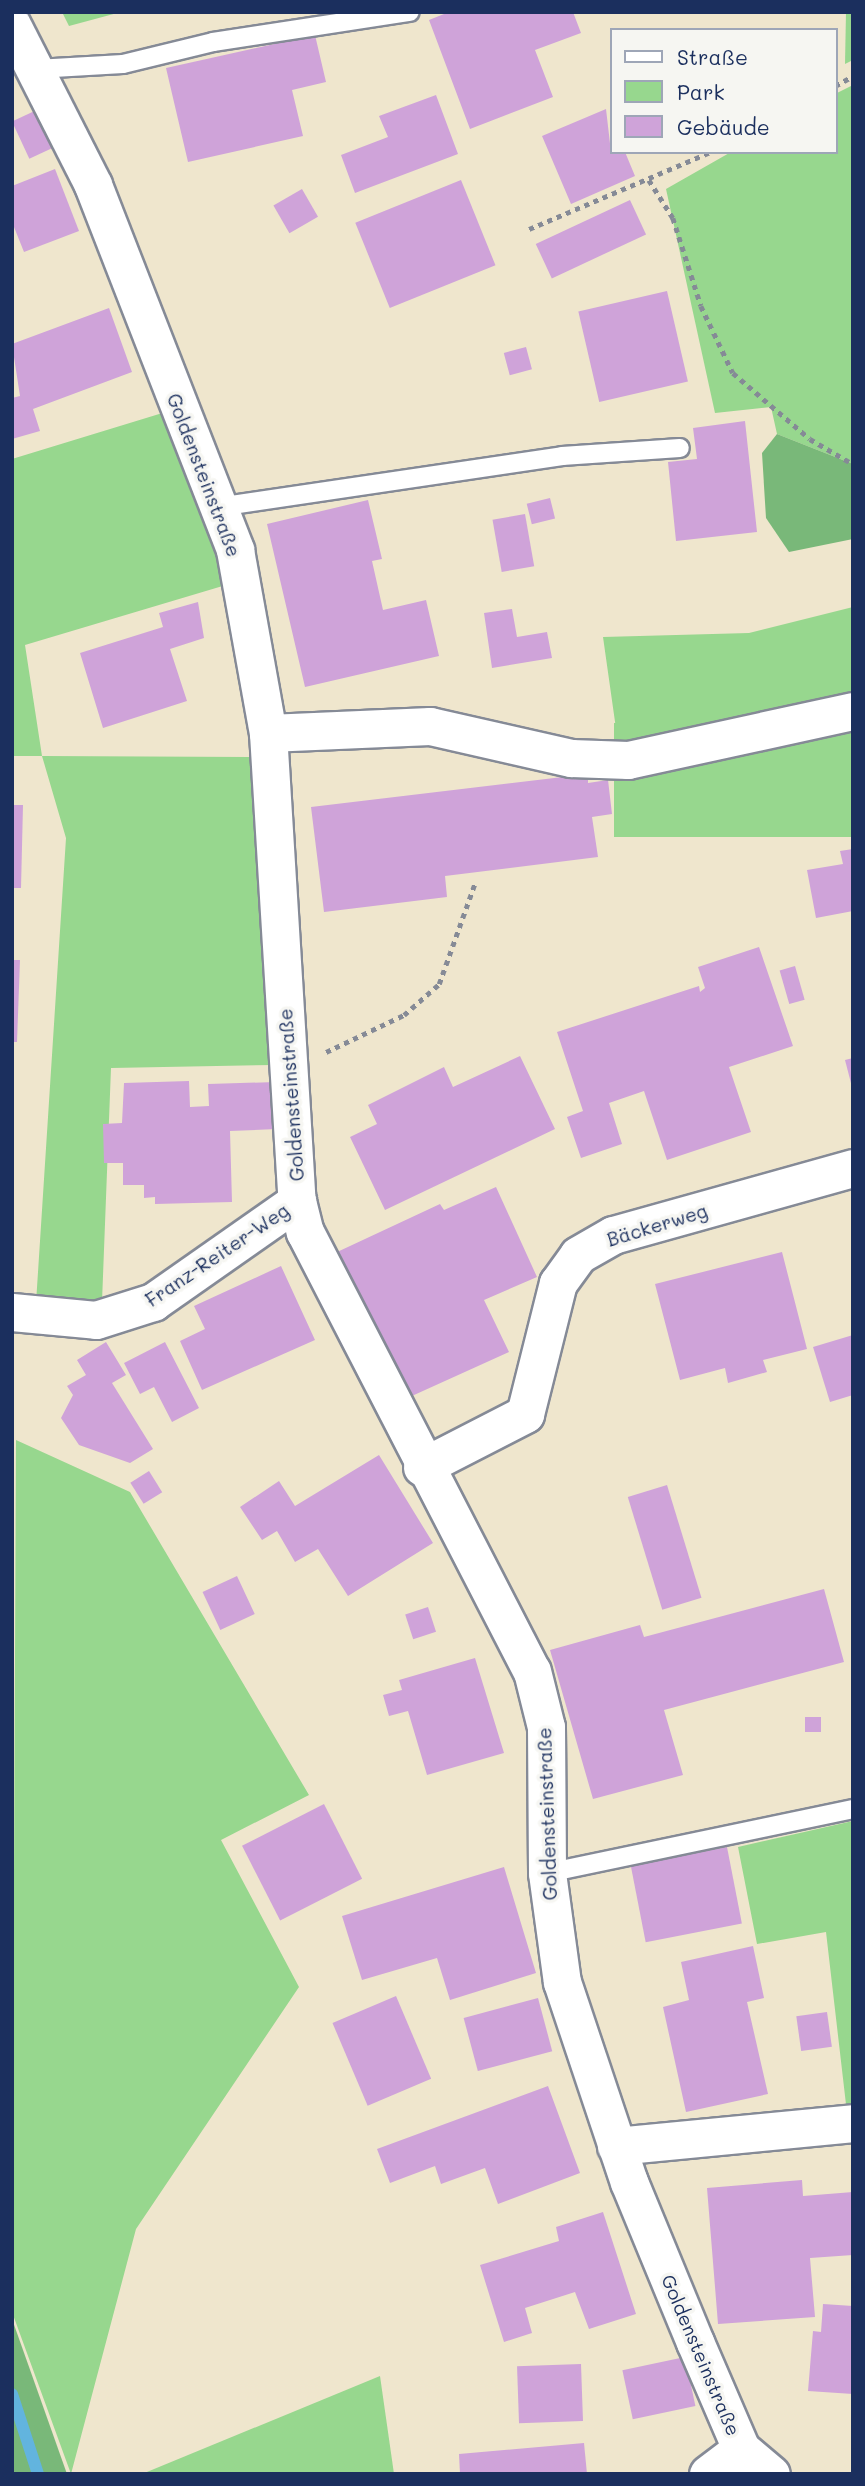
<!DOCTYPE html>
<meta charset="utf-8">
<style>
body{margin:0}
#map{position:relative;width:865px;height:2486px;overflow:hidden;background:#efe6cd;font-family:Mali,sans-serif}
div>[style]{position:absolute}
.green>*{inset:0;background:#97d78e;transform-origin:0 0}
.forest>*{inset:0;background:#79b879}
.stream>*{height:12px;margin:-6px;padding:0 6px;transform-origin:6px;border-radius:6px;background:#62b4de}
.building>*{inset:0;background:#cfa3d9;transform-origin:0 0}
.path>*{height:4.5px;margin-top:-2.25px;transform-origin:0;background:repeating-linear-gradient(90deg,#858a96 0 5px,transparent 0 10px)}
.roads{filter:drop-shadow(2px 0 #858a96) drop-shadow(-2px 0 #858a96) drop-shadow(0 2px #858a96) drop-shadow(0 -2px #858a96)}
.service>*{height:18px;margin:-9px;padding:0 9px;transform-origin:9px;border-radius:9px;background:#fff}
.minor>*{height:37px;margin:-18.5px;padding:0 18.5px;transform-origin:18.5px;border-radius:18.5px;background:#fff}
span{translate:-50% -50%;white-space:nowrap;text-align:center;line-height:1.15;-webkit-text-stroke:7px #f6f6f2;paint-order:stroke}
.street-label{font-size:19px;color:#1b2f5e}
.frame{position:absolute;inset:0;border:14px solid #1b2f5e;pointer-events:none}
.legend{position:absolute;left:610px;top:28px;width:228px;height:126px;box-sizing:border-box;background:#f6f6f2;border:2px solid #9ea6b7;margin:0;padding:9px 12px;list-style:none;font-size:21px;color:#1b2f5e}
.legend li{display:flex;align-items:center;gap:14px;height:35px}
.legend b{width:35px;border:2px solid #9ea6b7}
</style>
<div id="map">
<div class="green">
<div style="clip-path:polygon(62px 12px,121px 12px,69px 26px)"></div>
<div style="clip-path:polygon(846px 12px,853px 12px,853px 60px,845px 64px)"></div>
<div style="clip-path:polygon(853px 85px,853px 464px,777px 434px,771px 407px,715px 413px,666px 189px,731px 152px,835px 152px,835px 94px)"></div>
<div style="clip-path:polygon(169px 411px,226px 585px,25px 645px,42px 756px,250px 757px,274px 1065px,111px 1068px,102px 1302px,36px 1303px,66px 838px,42px 756px,12px 756px,12px 459px)"></div>
<div style="clip-path:polygon(853px 607px,853px 698px,619px 750px,603px 637px,749px 633px)"></div>
<div style="left:853px;top:723px;width:114px;height:239px;rotate:90deg"></div>
<div style="clip-path:polygon(16px 1440px,130px 1492px,309px 1795px,221px 1840px,299px 1987px,136px 2229px,71px 2474px,12px 2312px)"></div>
<div style="clip-path:polygon(853px 1821px,853px 2112px,847px 2113px,826px 1932px,757px 1944px,738px 1847px)"></div>
<div style="clip-path:polygon(380px 2376px,394px 2474px,142px 2474px)"></div>
</div>
<div class="forest">
<div style="clip-path:polygon(777px 434px,853px 464px,853px 539px,789px 552px,766px 518px,762px 453px)"></div>
<div style="clip-path:polygon(12px 2319px,67px 2474px,12px 2474px)"></div>
</div>
<div class="stream">
<div style="left:12px;top:2394px;width:84px;rotate:72deg"></div>
</div>
<div class="building">
<div style="clip-path:polygon(449px 12px,573px 12px,581px 33px,535px 50px,553px 97px,470px 129px,429px 20px)"></div>
<div style="clip-path:polygon(315px 35px,326px 82px,292px 90px,303px 136px,188px 162px,166px 68px)"></div>
<div style="clip-path:polygon(436px 95px,458px 154px,355px 193px,341px 155px,388px 137px,379px 116px)"></div>
<div style="left:41px;top:108px;width:41px;height:32px;rotate:65deg"></div>
<div style="clip-path:polygon(606px 109px,611px 152px,625px 152px,635px 176px,571px 204px,542px 136px)"></div>
<div style="clip-path:polygon(55px 169px,79px 231px,24px 252px,12px 222px,12px 186px)"></div>
<div style="left:461px;top:180px;width:92px;height:114px;rotate:68deg"></div>
<div style="left:302px;top:189px;width:32px;height:33px;rotate:60deg"></div>
<div style="left:630px;top:200px;width:38px;height:104px;rotate:65deg"></div>
<div style="left:667px;top:291px;width:93px;height:91px;rotate:77deg"></div>
<div style="clip-path:polygon(109px 308px,132px 372px,33px 409px,40px 431px,12px 439px,12px 398px,20px 396px,12px 344px)"></div>
<div style="left:526px;top:347px;width:23px;height:23px;rotate:75deg"></div>
<div style="clip-path:polygon(745px 421px,757px 532px,676px 541px,668px 462px,697px 459px,693px 428px)"></div>
<div style="left:550px;top:498px;width:21px;height:24px;rotate:76deg"></div>
<div style="clip-path:polygon(368px 500px,382px 559px,372px 561px,383px 610px,426px 600px,439px 656px,305px 687px,267px 524px)"></div>
<div style="left:525px;top:514px;width:53px;height:33px;rotate:80deg"></div>
<div style="clip-path:polygon(198px 602px,204px 638px,170px 649px,187px 701px,103px 728px,80px 653px,163px 627px,159px 613px)"></div>
<div style="clip-path:polygon(512px 609px,517px 637px,547px 632px,552px 658px,492px 668px,484px 613px)"></div>
<div style="clip-path:polygon(588px 774px,588px 783px,608px 780px,612px 814px,592px 817px,598px 857px,445px 876px,447px 897px,324px 912px,311px 807px)"></div>
<div style="clip-path:polygon(12px 805px,23px 805px,21px 888px,12px 888px)"></div>
<div style="clip-path:polygon(853px 849px,853px 911px,816px 918px,807px 870px,843px 864px,840px 851px)"></div>
<div style="clip-path:polygon(759px 947px,793px 1046px,729px 1067px,751px 1132px,667px 1160px,644px 1091px,609px 1103px,622px 1144px,581px 1158px,567px 1117px,583px 1111px,557px 1032px,699px 986px,700px 992px,705px 988px,698px 967px)"></div>
<div style="clip-path:polygon(12px 960px,20px 960px,17px 1042px,12px 1042px)"></div>
<div style="left:795px;top:966px;width:35px;height:16px;rotate:74deg"></div>
<div style="clip-path:polygon(520px 1056px,555px 1129px,385px 1210px,350px 1137px,377px 1124px,368px 1105px,444px 1067px,453px 1087px)"></div>
<div style="clip-path:polygon(853px 1058px,853px 1087px,852px 1087px,845px 1060px)"></div>
<div style="clip-path:polygon(189px 1081px,190px 1107px,209px 1106px,208px 1084px,276px 1082px,277px 1129px,230px 1131px,232px 1202px,155px 1204px,155px 1197px,144px 1198px,144px 1185px,123px 1185px,123px 1163px,104px 1163px,103px 1124px,122px 1123px,124px 1083px)"></div>
<div style="clip-path:polygon(496px 1187px,537px 1277px,484px 1300px,509px 1352px,403px 1400px,335px 1253px,440px 1204px,444px 1210px)"></div>
<div style="clip-path:polygon(782px 1252px,807px 1349px,763px 1360px,767px 1372px,728px 1383px,725px 1368px,680px 1380px,655px 1284px)"></div>
<div style="clip-path:polygon(281px 1266px,315px 1340px,202px 1390px,180px 1341px,205px 1329px,194px 1306px)"></div>
<div style="clip-path:polygon(853px 1335px,853px 1395px,830px 1402px,813px 1347px)"></div>
<div style="clip-path:polygon(106px 1342px,126px 1375px,112px 1383px,153px 1449px,130px 1463px,79px 1445px,61px 1418px,73px 1395px,67px 1386px,86px 1375px,77px 1360px)"></div>
<div style="clip-path:polygon(165px 1342px,199px 1408px,172px 1422px,154px 1387px,140px 1394px,124px 1363px)"></div>
<div style="clip-path:polygon(379px 1455px,433px 1543px,348px 1596px,318px 1549px,295px 1562px,277px 1531px,262px 1540px,240px 1507px,279px 1481px,295px 1506px)"></div>
<div style="left:149px;top:1471px;width:25px;height:22px;rotate:58deg"></div>
<div style="left:667px;top:1485px;width:118px;height:41px;rotate:73deg"></div>
<div style="left:237px;top:1576px;width:42px;height:38px;rotate:65deg"></div>
<div style="clip-path:polygon(824px 1589px,844px 1662px,664px 1710px,683px 1775px,593px 1799px,550px 1650px,640px 1625px,644px 1637px)"></div>
<div style="left:428px;top:1607px;width:26px;height:24px;rotate:72deg"></div>
<div style="clip-path:polygon(475px 1658px,504px 1753px,427px 1775px,408px 1711px,389px 1716px,383px 1695px,402px 1690px,399px 1680px)"></div>
<div style="left:821px;top:1717px;width:15px;height:16px;rotate:90deg"></div>
<div style="left:324px;top:1804px;width:84px;height:92px;rotate:63deg"></div>
<div style="left:727px;top:1847px;width:78px;height:98px;rotate:79deg"></div>
<div style="clip-path:polygon(504px 1867px,536px 1973px,450px 2000px,437px 1958px,362px 1980px,342px 1916px)"></div>
<div style="clip-path:polygon(753px 1946px,764px 1998px,747px 2002px,768px 2094px,686px 2112px,663px 2007px,689px 2000px,681px 1962px)"></div>
<div style="left:396px;top:1996px;width:90px;height:69px;rotate:67deg"></div>
<div style="left:538px;top:1998px;width:55px;height:77px;rotate:75deg"></div>
<div style="left:827px;top:2012px;width:35px;height:31px;rotate:82deg"></div>
<div style="clip-path:polygon(548px 2086px,580px 2173px,498px 2204px,485px 2168px,441px 2184px,435px 2166px,390px 2183px,377px 2149px)"></div>
<div style="clip-path:polygon(802px 2180px,803px 2196px,853px 2192px,853px 2255px,810px 2258px,815px 2317px,718px 2324px,707px 2188px)"></div>
<div style="clip-path:polygon(603px 2212px,636px 2314px,589px 2329px,575px 2292px,525px 2308px,532px 2333px,504px 2342px,480px 2265px,559px 2241px,556px 2227px)"></div>
<div style="clip-path:polygon(823px 2304px,853px 2306px,853px 2394px,808px 2391px,813px 2331px,821px 2332px)"></div>
<div style="left:685px;top:2357px;width:50px;height:64px;rotate:78deg"></div>
<div style="left:581px;top:2364px;width:57px;height:64px;rotate:88deg"></div>
<div style="clip-path:polygon(584px 2443px,587px 2474px,460px 2474px,459px 2454px)"></div>
</div>
<div class="path">
<div style="left:835px;top:86px;width:21px;rotate:-29deg"></div>
<div style="left:649px;top:180px;width:45px;rotate:57.7deg"></div>
<div style="left:673px;top:218px;width:92px;rotate:72.3deg"></div>
<div style="left:701px;top:306px;width:74px;rotate:64.5deg"></div>
<div style="left:733px;top:373px;width:101px;rotate:40.6deg"></div>
<div style="left:810px;top:439px;width:50px;rotate:30.2deg"></div>
<div style="left:529px;top:229px;width:197px;rotate:-23deg"></div>
<div style="left:326px;top:1052px;width:86px;rotate:-25.4deg"></div>
<div style="left:404px;top:1015px;width:47px;rotate:-41.5deg"></div>
<div style="left:439px;top:984px;width:107px;rotate:-70.4deg"></div>
</div>
<div class="roads">
<div class="service">
<div style="left:36px;top:69px;width:87px;rotate:-3.3deg"></div>
<div style="left:123px;top:64px;width:93px;rotate:-13.7deg"></div>
<div style="left:213px;top:42px;width:199px;rotate:-8.7deg"></div>
<div style="left:218px;top:507px;width:348px;rotate:-8.4deg"></div>
<div style="left:562px;top:456px;width:118px;rotate:-3.9deg"></div>
<div style="left:547px;top:1873px;width:313px;rotate:-11.8deg"></div>
</div>
<div class="minor">
<div style="left:12px;top:25px;width:179px;rotate:63.1deg"></div>
<div style="left:93px;top:185px;width:392px;rotate:68.7deg"></div>
<div style="left:235px;top:550px;width:186px;rotate:79.8deg"></div>
<div style="left:268px;top:733px;width:469px;rotate:86.5deg"></div>
<div style="left:297px;top:1201px;width:32px;rotate:76deg"></div>
<div style="left:305px;top:1232px;width:494px;rotate:62.7deg"></div>
<div style="left:532px;top:1671px;width:58px;rotate:76deg"></div>
<div style="left:546px;top:1727px;width:146px;rotate:89.6deg"></div>
<div style="left:547px;top:1873px;width:110px;rotate:82.2deg"></div>
<div style="left:562px;top:1982px;width:211px;rotate:71.5deg"></div>
<div style="left:629px;top:2182px;width:173px;rotate:67.6deg"></div>
<div style="left:695px;top:2342px;width:116px;rotate:66.7deg"></div>
<div style="left:741px;top:2449px;width:39px;rotate:40deg"></div>
<div style="left:268px;top:733px;width:162px;rotate:-2.5deg"></div>
<div style="left:430px;top:726px;width:145px;rotate:12.8deg"></div>
<div style="left:571px;top:758px;width:57px;rotate:2deg"></div>
<div style="left:628px;top:760px;width:230px;rotate:-12.3deg"></div>
<div style="left:12px;top:1312px;width:84px;rotate:5.4deg"></div>
<div style="left:96px;top:1320px;width:60px;rotate:-17.5deg"></div>
<div style="left:153px;top:1302px;width:176px;rotate:-35deg"></div>
<div style="left:422px;top:1467px;width:116px;rotate:-27.2deg"></div>
<div style="left:525px;top:1414px;width:135px;rotate:-75.9deg"></div>
<div style="left:558px;top:1283px;width:34px;rotate:-54deg"></div>
<div style="left:578px;top:1255px;width:40px;rotate:-29.7deg"></div>
<div style="left:613px;top:1235px;width:249px;rotate:-15.6deg"></div>
<div style="left:616px;top:2146px;width:238px;rotate:-5.5deg"></div>
<div style="left:708px;top:2474px;width:41px;rotate:-37.1deg"></div>
</div>
</div>
<div class="street-label">
<span style="left:204px;top:475px;rotate:69deg">Goldensteinstraße</span>
<span style="left:291px;top:1095px;rotate:-94deg">Goldensteinstraße</span>
<span style="left:657px;top:1225px;rotate:-17deg">Bäckerweg</span>
<span style="left:217px;top:1255px;rotate:-34deg">Franz-Reiter-Weg</span>
<span style="left:547px;top:1814px;rotate:-92deg">Goldensteinstraße</span>
<span style="left:701px;top:2355px;rotate:67deg">Goldensteinstraße</span>
</div>
<div class="frame"></div>
<ul class="legend">
<li><b style="height:9px;background:#fff"></b>Straße</li>
<li><b style="height:19px;background:#97d78e"></b>Park</li>
<li><b style="height:19px;background:#cfa3d9"></b>Gebäude</li>
</ul>
</div>
